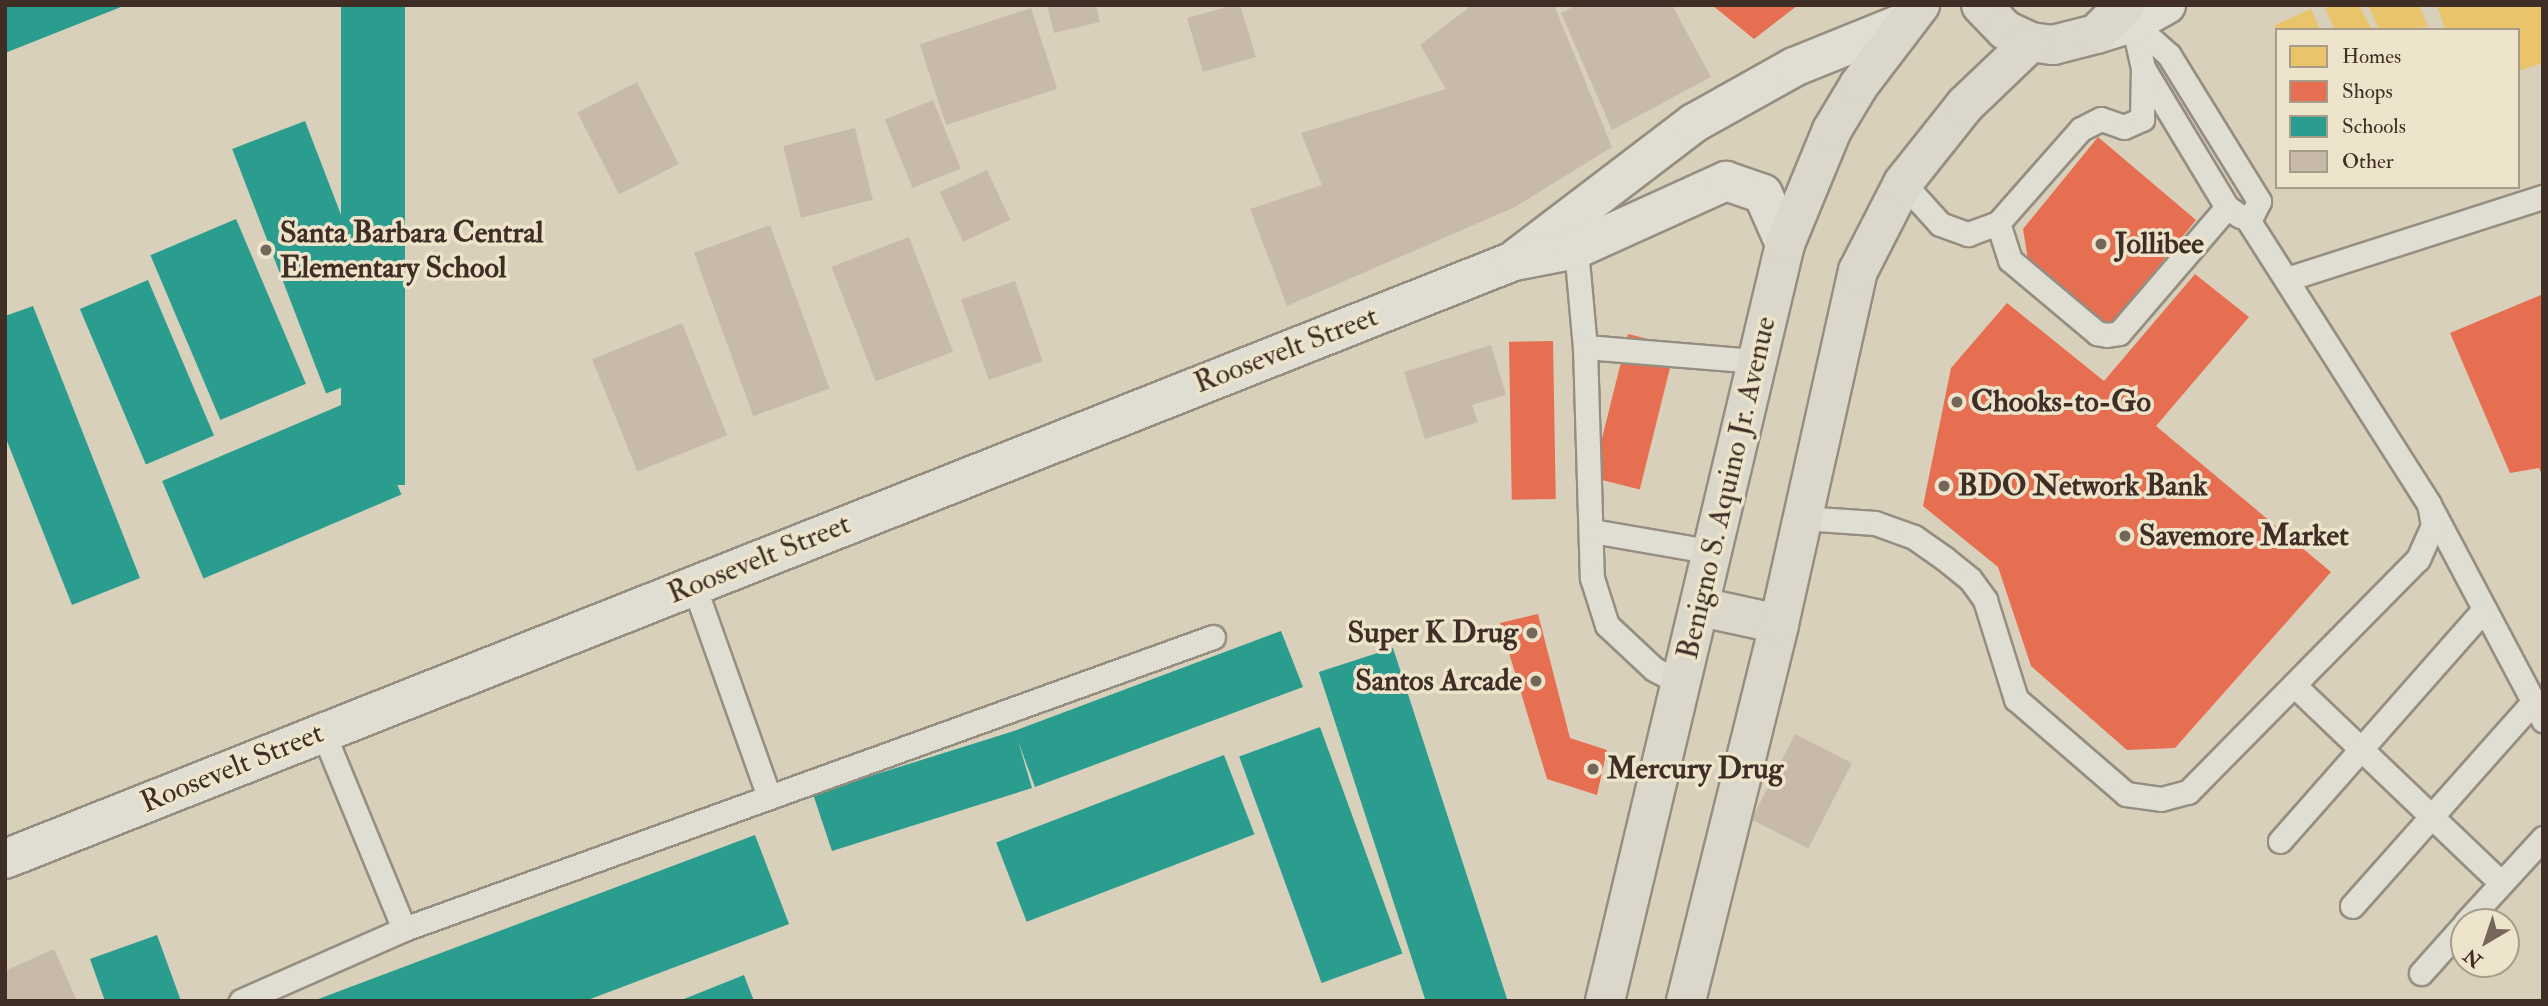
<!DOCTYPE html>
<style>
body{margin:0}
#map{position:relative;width:2548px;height:1006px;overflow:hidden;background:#d8d0bb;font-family:"IM FELL Double Pica",serif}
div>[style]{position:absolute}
.homes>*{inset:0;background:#e9c46a}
.shops>*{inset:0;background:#e76f51;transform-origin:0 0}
.schools>*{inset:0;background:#2a9d8f;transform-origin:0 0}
.building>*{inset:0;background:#c8baab;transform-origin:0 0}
.roads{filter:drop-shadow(2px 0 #958e81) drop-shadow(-2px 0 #958e81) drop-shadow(0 2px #958e81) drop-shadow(0 -2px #958e81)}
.service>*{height:23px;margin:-11.5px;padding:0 11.5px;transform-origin:11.5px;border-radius:11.5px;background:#e0ddd2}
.secondary>*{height:38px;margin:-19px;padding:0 19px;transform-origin:19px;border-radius:19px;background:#e0ddd2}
.primary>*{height:38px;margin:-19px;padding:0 19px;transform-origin:19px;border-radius:19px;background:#dbd7ca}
.dots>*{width:19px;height:19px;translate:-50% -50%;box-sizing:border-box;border:4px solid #ede4cb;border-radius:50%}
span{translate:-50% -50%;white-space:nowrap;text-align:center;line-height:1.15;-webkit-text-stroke:7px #ede4cb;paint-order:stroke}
.poi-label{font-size:30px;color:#3e2e26;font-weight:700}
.left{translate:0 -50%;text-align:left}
.right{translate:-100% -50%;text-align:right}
.street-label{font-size:30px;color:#3e2e26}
.frame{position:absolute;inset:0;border:7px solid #3e2e26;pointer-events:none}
.legend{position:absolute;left:2275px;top:28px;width:245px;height:161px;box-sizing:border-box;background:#ede4cb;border:2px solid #a79b89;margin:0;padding:9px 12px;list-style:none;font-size:21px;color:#3e2e26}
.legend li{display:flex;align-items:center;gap:14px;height:35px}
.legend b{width:35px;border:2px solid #a79b89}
.north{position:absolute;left:2450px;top:908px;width:70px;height:70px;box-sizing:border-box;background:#ede4cb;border:2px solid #a79b89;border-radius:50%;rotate:219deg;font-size:19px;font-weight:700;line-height:28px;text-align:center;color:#3e2e26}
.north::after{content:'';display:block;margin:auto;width:24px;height:32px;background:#74675a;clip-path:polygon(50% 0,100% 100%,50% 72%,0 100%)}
</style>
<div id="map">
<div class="homes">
<div style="clip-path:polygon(2333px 5px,2359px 5px,2372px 30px,2335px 30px,2325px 9px)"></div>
<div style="clip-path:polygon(2368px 5px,2419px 5px,2428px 27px,2379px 30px)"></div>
<div style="clip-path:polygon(2437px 5px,2543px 5px,2543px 63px,2518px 71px,2518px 30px,2445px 30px)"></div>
<div style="clip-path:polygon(2311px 9px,2320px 30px,2277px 30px,2275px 25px)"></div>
</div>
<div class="shops">
<div style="clip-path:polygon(1712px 5px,1798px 5px,1754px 39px)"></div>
<div style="clip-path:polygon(2098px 137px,2196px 220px,2110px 326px,2028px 260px,2023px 229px)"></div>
<div style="clip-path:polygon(2195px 274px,2249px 317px,2156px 426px,2331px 572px,2175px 748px,2127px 750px,2031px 666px,1998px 567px,1923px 506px,1951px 368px,2007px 303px,2104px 381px)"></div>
<div style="clip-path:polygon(2543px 294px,2543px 477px,2539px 468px,2510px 473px,2450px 333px)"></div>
<div style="left:1628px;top:334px;width:49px;height:148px;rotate:14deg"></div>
<div style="left:1553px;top:341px;width:158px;height:44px;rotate:89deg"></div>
<div style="clip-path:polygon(1538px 614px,1570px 738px,1607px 750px,1597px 795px,1547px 779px,1500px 623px)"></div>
</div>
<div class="schools">
<div style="clip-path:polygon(5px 5px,126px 5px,5px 53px)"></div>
<div style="left:341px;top:5px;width:64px;height:480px"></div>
<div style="left:305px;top:121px;width:262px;height:78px;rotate:69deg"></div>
<div style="left:236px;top:219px;width:179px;height:93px;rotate:67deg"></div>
<div style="left:148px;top:280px;width:169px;height:74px;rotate:67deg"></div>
<div style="clip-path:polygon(33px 306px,140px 578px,72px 605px,5px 436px,5px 316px)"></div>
<div style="left:360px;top:397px;width:106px;height:215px;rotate:67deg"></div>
<div style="clip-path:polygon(1281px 631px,1303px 687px,1035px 787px,1018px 741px,1032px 788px,832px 851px,813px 794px,1014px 731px)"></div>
<div style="left:1393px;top:648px;width:371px;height:78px;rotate:72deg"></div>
<div style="left:1320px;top:727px;width:241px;height:86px;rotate:70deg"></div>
<div style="left:1224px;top:755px;width:85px;height:244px;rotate:69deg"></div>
<div style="clip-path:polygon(755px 835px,789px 924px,585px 1001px,313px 1001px)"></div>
<div style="clip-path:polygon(157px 935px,181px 1001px,105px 1001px,90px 959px)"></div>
<div style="clip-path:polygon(744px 975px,754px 1001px,679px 1001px)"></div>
</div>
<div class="building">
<div style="clip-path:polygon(1047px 5px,1096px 5px,1100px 22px,1054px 33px)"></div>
<div style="clip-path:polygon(1234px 5px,1240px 5px,1256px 57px,1203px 72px,1187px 18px)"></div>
<div style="clip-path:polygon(1472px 5px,1554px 5px,1612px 147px,1515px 207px,1287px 306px,1250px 209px,1322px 185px,1301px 133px,1446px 89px,1420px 45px)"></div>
<div style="clip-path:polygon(1577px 5px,1672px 5px,1711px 77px,1612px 130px,1561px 13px)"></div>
<div style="left:1031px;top:8px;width:85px;height:117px;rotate:72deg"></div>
<div style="left:637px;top:82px;width:92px;height:67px;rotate:63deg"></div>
<div style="left:933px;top:100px;width:74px;height:52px;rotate:68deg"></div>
<div style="left:855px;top:128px;width:74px;height:74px;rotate:76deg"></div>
<div style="left:987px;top:170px;width:55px;height:52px;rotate:65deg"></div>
<div style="left:770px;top:225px;width:174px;height:81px;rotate:70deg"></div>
<div style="left:909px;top:237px;width:123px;height:83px;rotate:69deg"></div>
<div style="left:1015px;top:281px;width:85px;height:57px;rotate:71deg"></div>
<div style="left:682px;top:323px;width:121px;height:97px;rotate:68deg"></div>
<div style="clip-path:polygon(1491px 345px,1506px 395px,1472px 405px,1478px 422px,1425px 439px,1404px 372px)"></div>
<div style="left:1795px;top:734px;width:64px;height:96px;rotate:27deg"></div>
<div style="clip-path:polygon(54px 949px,77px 1001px,5px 1001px,5px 971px)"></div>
</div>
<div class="roads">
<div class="service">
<div style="left:2133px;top:23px;width:46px;rotate:77.5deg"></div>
<div style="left:2143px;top:68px;width:162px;rotate:58.9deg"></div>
<div style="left:2227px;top:207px;width:16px;rotate:35deg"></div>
<div style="left:1903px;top:183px;width:55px;rotate:47.9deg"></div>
<div style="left:1940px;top:224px;width:30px;rotate:20deg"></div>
<div style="left:1968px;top:234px;width:32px;rotate:-20deg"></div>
<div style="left:1998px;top:223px;width:125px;rotate:-48.6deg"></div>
<div style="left:2081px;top:129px;width:22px;rotate:-27deg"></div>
<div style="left:2101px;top:119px;width:24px;rotate:19deg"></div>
<div style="left:2124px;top:127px;width:20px;rotate:-24deg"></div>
<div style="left:2142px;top:119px;width:51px;rotate:-88.9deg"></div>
<div style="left:1998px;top:223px;width:39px;rotate:72deg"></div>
<div style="left:2010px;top:260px;width:114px;rotate:40deg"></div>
<div style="left:2097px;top:333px;width:10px;rotate:11deg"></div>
<div style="left:2107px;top:335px;width:12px;rotate:-9deg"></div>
<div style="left:2119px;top:333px;width:166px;rotate:-49.4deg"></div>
<div style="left:1570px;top:238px;width:13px;rotate:61deg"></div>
<div style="left:1576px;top:249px;width:98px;rotate:84.8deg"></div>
<div style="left:1585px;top:347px;width:231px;rotate:88.3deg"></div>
<div style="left:1592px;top:578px;width:49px;rotate:72.3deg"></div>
<div style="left:1607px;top:625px;width:64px;rotate:43.1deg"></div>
<div style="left:1654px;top:669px;width:32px;rotate:28deg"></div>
<div style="left:2287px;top:279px;width:269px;rotate:-17.8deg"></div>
<div style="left:1585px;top:347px;width:173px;rotate:4.7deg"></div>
<div style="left:2432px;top:510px;width:238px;rotate:62.1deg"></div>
<div style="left:1802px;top:518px;width:73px;rotate:3.9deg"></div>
<div style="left:1875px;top:523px;width:41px;rotate:19.7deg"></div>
<div style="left:1914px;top:537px;width:37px;rotate:35deg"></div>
<div style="left:1944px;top:558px;width:33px;rotate:39deg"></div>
<div style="left:1970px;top:579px;width:26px;rotate:54deg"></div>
<div style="left:1985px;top:600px;width:104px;rotate:72.6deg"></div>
<div style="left:2016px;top:699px;width:145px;rotate:40.8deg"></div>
<div style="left:2126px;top:794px;width:35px;rotate:8deg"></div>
<div style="left:2161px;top:799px;width:28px;rotate:-15deg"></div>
<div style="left:2188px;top:792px;width:327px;rotate:-45.4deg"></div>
<div style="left:2418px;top:559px;width:36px;rotate:-66deg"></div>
<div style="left:2433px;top:526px;width:22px;rotate:-100deg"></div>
<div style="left:2429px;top:504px;width:335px;rotate:-122.5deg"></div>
<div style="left:2249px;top:221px;width:22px;rotate:-63deg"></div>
<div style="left:2259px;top:201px;width:172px;rotate:-121.7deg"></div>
<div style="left:2169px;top:55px;width:48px;rotate:-138.4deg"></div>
<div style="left:1592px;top:531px;width:123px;rotate:9.8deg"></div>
<div style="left:694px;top:586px;width:224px;rotate:70.4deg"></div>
<div style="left:2294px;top:685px;width:286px;rotate:43.7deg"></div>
<div style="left:2280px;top:841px;width:307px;rotate:-48.6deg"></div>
<div style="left:2352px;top:906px;width:273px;rotate:-48.4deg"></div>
<div style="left:2466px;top:922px;width:114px;rotate:-47.5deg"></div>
<div style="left:404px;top:929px;width:860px;rotate:-19.85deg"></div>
<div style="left:2421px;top:973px;width:64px;rotate:-48.1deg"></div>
<div style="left:241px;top:1001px;width:178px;rotate:-23.8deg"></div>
<div style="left:404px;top:929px;width:213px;rotate:-112.4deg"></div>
</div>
<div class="secondary">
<div style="left:2096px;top:34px;width:39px;rotate:-17deg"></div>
<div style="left:2133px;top:23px;width:38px;rotate:-29deg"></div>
<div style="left:1518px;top:257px;width:221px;rotate:-37.3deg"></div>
<div style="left:1694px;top:123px;width:115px;rotate:-29.2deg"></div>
<div style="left:1794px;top:67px;width:118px;rotate:-22deg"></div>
<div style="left:5px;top:859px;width:1623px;rotate:-21.62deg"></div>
<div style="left:1514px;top:261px;width:63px;rotate:-11deg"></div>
<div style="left:1576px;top:249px;width:165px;rotate:-24.4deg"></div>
<div style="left:1726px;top:181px;width:39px;rotate:19deg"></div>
<div style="left:1763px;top:194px;width:55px;rotate:66.3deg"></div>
</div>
<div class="primary">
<div style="left:1981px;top:5px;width:35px;rotate:46deg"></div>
<div style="left:2005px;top:30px;width:29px;rotate:25deg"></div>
<div style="left:2031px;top:42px;width:22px;rotate:8deg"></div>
<div style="left:2053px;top:45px;width:44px;rotate:-14.3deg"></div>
<div style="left:2096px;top:34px;width:41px;rotate:-45deg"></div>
<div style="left:1701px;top:607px;width:80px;rotate:12.3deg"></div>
<div style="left:1605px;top:1001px;width:778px;rotate:-76.62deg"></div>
<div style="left:1785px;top:244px;width:123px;rotate:-67.6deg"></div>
<div style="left:1832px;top:130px;width:52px;rotate:-59deg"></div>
<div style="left:1859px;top:85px;width:101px;rotate:-52.7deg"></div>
<div style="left:1686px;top:1001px;width:388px;rotate:-76.1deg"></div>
<div style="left:1779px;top:624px;width:362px;rotate:-77.4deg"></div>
<div style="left:1858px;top:271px;width:99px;rotate:-62.9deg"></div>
<div style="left:1903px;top:183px;width:100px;rotate:-51.5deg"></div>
<div style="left:1965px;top:105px;width:91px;rotate:-43.7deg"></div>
</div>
</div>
<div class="dots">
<div style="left:2101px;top:244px;background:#74675a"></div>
<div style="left:266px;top:250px;background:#74675a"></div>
<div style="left:1957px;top:402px;background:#74675a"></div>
<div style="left:1944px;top:486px;background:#74675a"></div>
<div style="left:2125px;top:536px;background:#74675a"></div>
<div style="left:1532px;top:633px;background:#74675a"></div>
<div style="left:1536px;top:681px;background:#74675a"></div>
<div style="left:1593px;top:769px;background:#74675a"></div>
</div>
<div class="poi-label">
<span class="left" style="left:280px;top:250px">Santa Barbara Central<br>Elementary School</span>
<span class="left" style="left:2115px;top:244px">Jollibee</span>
<span class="left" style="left:1971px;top:402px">Chooks-to-Go</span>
<span class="left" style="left:1958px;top:486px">BDO Network Bank</span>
<span class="left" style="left:2139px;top:536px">Savemore Market</span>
<span class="right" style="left:1518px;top:633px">Super K Drug</span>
<span class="right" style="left:1522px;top:681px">Santos Arcade</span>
<span class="left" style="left:1607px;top:769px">Mercury Drug</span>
</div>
<div class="street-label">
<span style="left:1286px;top:350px;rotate:-21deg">Roosevelt Street</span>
<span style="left:1727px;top:488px;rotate:-77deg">Benigno S. Aquino Jr. Avenue</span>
<span style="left:759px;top:559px;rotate:-22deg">Roosevelt Street</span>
<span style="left:232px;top:768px;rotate:-22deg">Roosevelt Street</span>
</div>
<div class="frame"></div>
<ul class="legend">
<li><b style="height:19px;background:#e9c46a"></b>Homes</li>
<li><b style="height:19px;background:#e76f51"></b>Shops</li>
<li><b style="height:19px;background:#2a9d8f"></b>Schools</li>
<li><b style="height:19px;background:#c8baab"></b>Other</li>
</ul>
<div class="north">N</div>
</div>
